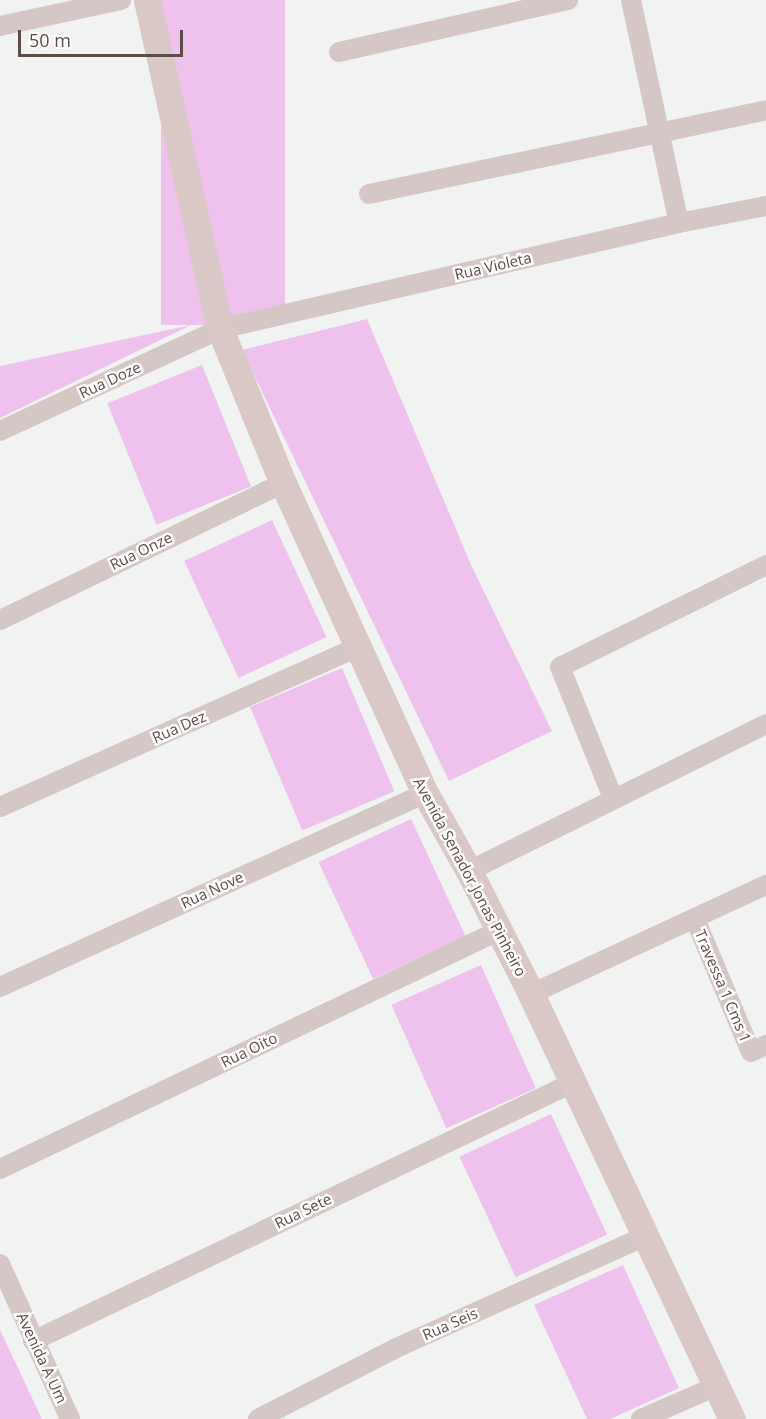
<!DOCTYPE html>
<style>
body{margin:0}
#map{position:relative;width:766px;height:1419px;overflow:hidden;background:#f1f3f3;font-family:"Open Sans",sans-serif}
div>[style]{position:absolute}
.green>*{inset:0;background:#eec2ec;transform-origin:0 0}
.minor>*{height:20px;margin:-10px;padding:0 10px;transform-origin:10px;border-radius:10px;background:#d5c7c5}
.secondary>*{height:27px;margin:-13.5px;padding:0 13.5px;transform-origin:13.5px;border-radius:13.5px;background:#d9c8c5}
span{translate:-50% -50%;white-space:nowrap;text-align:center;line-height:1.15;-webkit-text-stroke:5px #fff;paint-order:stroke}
.street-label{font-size:15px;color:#5e4c49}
.scale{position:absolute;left:18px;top:30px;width:165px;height:27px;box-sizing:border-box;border:3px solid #5e4c49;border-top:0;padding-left:8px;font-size:18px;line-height:21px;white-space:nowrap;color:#5e4c49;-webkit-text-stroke:4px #fff;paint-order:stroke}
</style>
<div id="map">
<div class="green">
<div style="left:161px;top:0;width:124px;height:325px"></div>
<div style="clip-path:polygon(367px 319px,472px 567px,552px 731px,449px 781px,242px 350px)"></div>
<div style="clip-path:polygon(191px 325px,0 418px,0 366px)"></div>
<div style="left:202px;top:365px;width:131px;height:102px;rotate:68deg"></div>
<div style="left:272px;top:520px;width:129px;height:97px;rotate:65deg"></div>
<div style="left:342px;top:668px;width:134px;height:100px;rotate:67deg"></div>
<div style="left:411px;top:819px;width:129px;height:102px;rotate:65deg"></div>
<div style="left:481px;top:965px;width:135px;height:98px;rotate:66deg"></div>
<div style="left:551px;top:1114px;width:133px;height:101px;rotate:65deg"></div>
<div style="clip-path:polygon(623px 1265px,679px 1388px,610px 1419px,587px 1419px,534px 1305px)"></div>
<div style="clip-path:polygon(0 1330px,9px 1349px,42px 1419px,0 1419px)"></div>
</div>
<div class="minor">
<div style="left:631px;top:0;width:228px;rotate:77.9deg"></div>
<div style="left:0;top:26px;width:124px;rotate:-12.1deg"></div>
<div style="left:339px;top:52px;width:235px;rotate:-12.8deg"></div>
<div style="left:369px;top:194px;width:406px;rotate:-11.9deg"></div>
<div style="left:0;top:431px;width:242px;rotate:-24.9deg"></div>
<div style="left:220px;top:329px;width:471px;rotate:-13deg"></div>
<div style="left:679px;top:223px;width:89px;rotate:-11.1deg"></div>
<div style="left:0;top:620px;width:314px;rotate:-25.8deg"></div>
<div style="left:613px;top:798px;width:141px;rotate:-112deg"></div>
<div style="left:560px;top:667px;width:230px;rotate:-26.3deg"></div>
<div style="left:0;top:807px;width:391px;rotate:-24.1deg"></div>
<div style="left:469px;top:871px;width:331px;rotate:-26.3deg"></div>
<div style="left:695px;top:919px;width:144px;rotate:67.2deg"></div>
<div style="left:751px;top:1052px;width:17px;rotate:-25deg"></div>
<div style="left:0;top:987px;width:467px;rotate:-24.5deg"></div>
<div style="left:531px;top:994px;width:259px;rotate:-24.9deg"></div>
<div style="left:0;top:1169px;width:552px;rotate:-25.54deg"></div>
<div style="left:0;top:1264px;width:170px;rotate:65.7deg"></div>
<div style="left:33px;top:1341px;width:600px;rotate:-25.58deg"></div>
<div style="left:258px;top:1419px;width:153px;rotate:-27.2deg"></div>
<div style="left:394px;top:1349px;width:275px;rotate:-24.2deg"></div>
<div style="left:641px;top:1419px;width:83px;rotate:-23.5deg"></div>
</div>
<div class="secondary">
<div style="left:147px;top:0;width:337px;rotate:77.5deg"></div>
<div style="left:220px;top:329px;width:166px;rotate:67.8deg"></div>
<div style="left:283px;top:483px;width:341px;rotate:65.4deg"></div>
<div style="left:425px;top:793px;width:90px;rotate:60.6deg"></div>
<div style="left:469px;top:871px;width:138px;rotate:63.2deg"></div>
<div style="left:531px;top:994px;width:470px;rotate:64.7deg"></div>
</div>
<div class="street-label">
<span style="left:493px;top:266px;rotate:-13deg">Rua Violeta</span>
<span style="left:110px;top:380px;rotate:-25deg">Rua Doze</span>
<span style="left:141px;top:551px;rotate:-26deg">Rua Onze</span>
<span style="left:179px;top:727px;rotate:-24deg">Rua Dez</span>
<span style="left:470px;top:877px;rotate:62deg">Avenida Senador Jonas Pinheiro</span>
<span style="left:212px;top:890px;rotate:-25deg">Rua Nove</span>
<span style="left:723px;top:986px;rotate:67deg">Travessa 1 Cms 1</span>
<span style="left:249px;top:1050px;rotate:-26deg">Rua Oito</span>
<span style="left:303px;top:1211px;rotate:-26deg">Rua Sete</span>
<span style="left:450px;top:1324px;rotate:-24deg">Rua Seis</span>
<span style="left:42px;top:1358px;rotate:65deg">Avenida A Um</span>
</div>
<div class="scale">50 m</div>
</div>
